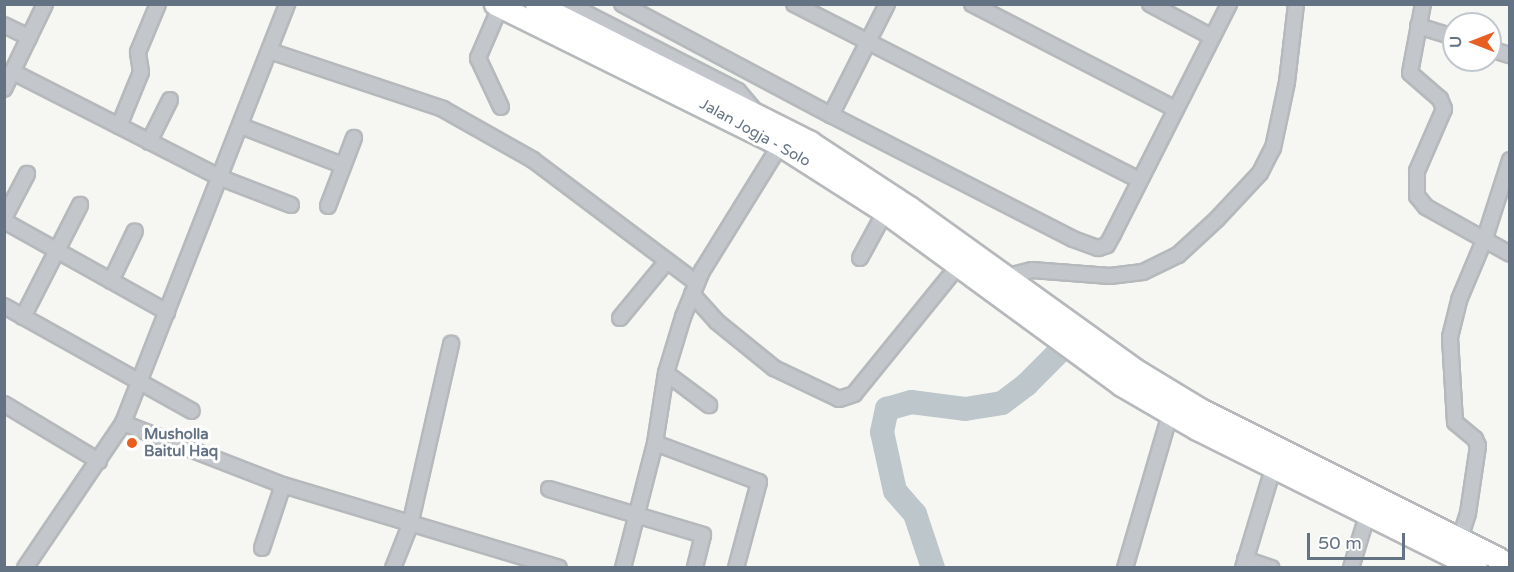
<!DOCTYPE html>
<style>
body{margin:0}
#map{position:relative;width:1514px;height:572px;overflow:hidden;background:#f6f6f2;font-family:"Varela Round",sans-serif}
div>[style]{position:absolute}
.river>*{height:24px;margin:-12px;padding:0 12px;transform-origin:12px;border-radius:12px;background:#bcc6cb}
.roads{filter:drop-shadow(2px 0 #b6b9bc) drop-shadow(-2px 0 #b6b9bc) drop-shadow(0 2px #b6b9bc) drop-shadow(0 -2px #b6b9bc)}
.minor>*{height:14px;margin:-7px;padding:0 7px;transform-origin:7px;border-radius:7px;background:#c3c6ca}
.trunk>*{height:21px;margin:-10.5px;padding:0 10.5px;transform-origin:10.5px;border-radius:10.5px;background:#fff}
.dots>*{width:16px;height:16px;translate:-50% -50%;box-sizing:border-box;border:3px solid #fff;border-radius:50%}
span{translate:-50% -50%;white-space:nowrap;text-align:center;line-height:1.15;-webkit-text-stroke:6px #fff;paint-order:stroke}
.street-label{font-size:15px;color:#647384}
.poi-label{font-size:15px;color:#647384;font-weight:700}
.left{translate:0 -50%;text-align:left}
.frame{position:absolute;inset:0;border:6px solid #647384;pointer-events:none}
.north{position:absolute;left:1442px;top:12px;width:60px;height:60px;box-sizing:border-box;background:#fff;border:2px solid #c1c7ce;border-radius:50%;rotate:270deg;font-size:16px;font-weight:700;line-height:24px;text-align:center;color:#647384}
.north::after{content:'';display:block;margin:auto;width:21px;height:27px;background:#e76022;clip-path:polygon(50% 0,100% 100%,50% 72%,0 100%)}
.scale{position:absolute;left:1307px;top:533px;width:98px;height:27px;box-sizing:border-box;border:3px solid #647384;border-top:0;padding-left:8px;font-size:18px;line-height:21px;white-space:nowrap;color:#647384;-webkit-text-stroke:4px #fff;paint-order:stroke}
</style>
<div id="map">
<div class="river">
<div style="left:933px;top:568px;width:57px;rotate:-108.4deg"></div>
<div style="left:915px;top:514px;width:30px;rotate:-131deg"></div>
<div style="left:895px;top:491px;width:60px;rotate:-102.4deg"></div>
<div style="left:882px;top:432px;width:24px;rotate:-78deg"></div>
<div style="left:887px;top:409px;width:25px;rotate:-16deg"></div>
<div style="left:911px;top:402px;width:54px;rotate:7.4deg"></div>
<div style="left:965px;top:409px;width:37px;rotate:-9deg"></div>
<div style="left:1002px;top:403px;width:31px;rotate:-37deg"></div>
<div style="left:1027px;top:384px;width:72px;rotate:-45deg"></div>
</div>
<div class="roads">
<div class="minor">
<div style="left:568px;top:4px;width:191px;rotate:27.1deg"></div>
<div style="left:738px;top:91px;width:23px;rotate:50deg"></div>
<div style="left:622px;top:4px;width:237px;rotate:28deg"></div>
<div style="left:831px;top:115px;width:272px;rotate:27.1deg"></div>
<div style="left:1073px;top:239px;width:27px;rotate:20deg"></div>
<div style="left:1098px;top:248px;width:9px;rotate:-18deg"></div>
<div style="left:1107px;top:245px;width:13px;rotate:-61deg"></div>
<div style="left:1113px;top:234px;width:258px;rotate:-63.2deg"></div>
<div style="left:794px;top:4px;width:387px;rotate:27deg"></div>
<div style="left:972px;top:4px;width:229px;rotate:27.3deg"></div>
<div style="left:1150px;top:4px;width:70px;rotate:28deg"></div>
<div style="left:1423px;top:4px;width:70px;rotate:100.7deg"></div>
<div style="left:1410px;top:73px;width:40px;rotate:41deg"></div>
<div style="left:1440px;top:99px;width:11px;rotate:68deg"></div>
<div style="left:1444px;top:109px;width:68px;rotate:113.5deg"></div>
<div style="left:1417px;top:171px;width:25px;rotate:90deg"></div>
<div style="left:1417px;top:196px;width:14px;rotate:51deg"></div>
<div style="left:1426px;top:207px;width:96px;rotate:29.2deg"></div>
<div style="left:500px;top:7px;width:56px;rotate:113.3deg"></div>
<div style="left:478px;top:58px;width:54px;rotate:64.9deg"></div>
<div style="left:4px;top:25px;width:28px;rotate:26deg"></div>
<div style="left:1418px;top:26px;width:38px;rotate:17deg"></div>
<div style="left:1490px;top:49px;width:21px;rotate:17deg"></div>
<div style="left:270px;top:51px;width:182px;rotate:18.5deg"></div>
<div style="left:443px;top:109px;width:103px;rotate:29.5deg"></div>
<div style="left:533px;top:160px;width:205px;rotate:36.9deg"></div>
<div style="left:13px;top:72px;width:233px;rotate:27deg"></div>
<div style="left:221px;top:178px;width:75px;rotate:21.1deg"></div>
<div style="left:4px;top:89px;width:94px;rotate:-64.2deg"></div>
<div style="left:831px;top:115px;width:124px;rotate:-63.2deg"></div>
<div style="left:119px;top:126px;width:58px;rotate:-67.8deg"></div>
<div style="left:141px;top:72px;width:20px;rotate:-99deg"></div>
<div style="left:138px;top:52px;width:52px;rotate:-67.4deg"></div>
<div style="left:241px;top:126px;width:108px;rotate:21.1deg"></div>
<div style="left:149px;top:142px;width:47px;rotate:-63.4deg"></div>
<div style="left:328px;top:206px;width:73px;rotate:-69.1deg"></div>
<div style="left:4px;top:218px;width:50px;rotate:-62.4deg"></div>
<div style="left:4px;top:221px;width:187px;rotate:29.2deg"></div>
<div style="left:860px;top:258px;width:52px;rotate:-61.5deg"></div>
<div style="left:111px;top:281px;width:55px;rotate:-64.4deg"></div>
<div style="left:1005px;top:283px;width:14px;rotate:-39deg"></div>
<div style="left:1016px;top:274px;width:16px;rotate:-14deg"></div>
<div style="left:1032px;top:270px;width:78px;rotate:4.4deg"></div>
<div style="left:1110px;top:276px;width:33px;rotate:-7deg"></div>
<div style="left:1143px;top:272px;width:39px;rotate:-26deg"></div>
<div style="left:1178px;top:255px;width:53px;rotate:-42.7deg"></div>
<div style="left:1217px;top:219px;width:63px;rotate:-46.9deg"></div>
<div style="left:1260px;top:173px;width:28px;rotate:-63deg"></div>
<div style="left:1273px;top:148px;width:67px;rotate:-78deg"></div>
<div style="left:1287px;top:82px;width:79px;rotate:-83.4deg"></div>
<div style="left:692px;top:294px;width:36px;rotate:48deg"></div>
<div style="left:716px;top:321px;width:75px;rotate:39deg"></div>
<div style="left:774px;top:368px;width:72px;rotate:25.5deg"></div>
<div style="left:839px;top:399px;width:16px;rotate:-18deg"></div>
<div style="left:854px;top:394px;width:165px;rotate:-50.9deg"></div>
<div style="left:4px;top:306px;width:215px;rotate:29.2deg"></div>
<div style="left:23px;top:317px;width:126px;rotate:-63deg"></div>
<div style="left:620px;top:318px;width:74px;rotate:-50.5deg"></div>
<div style="left:666px;top:373px;width:54px;rotate:36.7deg"></div>
<div style="left:4px;top:404px;width:111px;rotate:31deg"></div>
<div style="left:123px;top:423px;width:172px;rotate:21.2deg"></div>
<div style="left:283px;top:485px;width:288px;rotate:16.7deg"></div>
<div style="left:655px;top:443px;width:111px;rotate:20.6deg"></div>
<div style="left:759px;top:482px;width:89px;rotate:105deg"></div>
<div style="left:549px;top:489px;width:161px;rotate:16.6deg"></div>
<div style="left:703px;top:535px;width:34px;rotate:104deg"></div>
<div style="left:1460px;top:538px;width:26px;rotate:-72deg"></div>
<div style="left:1468px;top:513px;width:68px;rotate:-81.5deg"></div>
<div style="left:1478px;top:446px;width:8px;rotate:-113deg"></div>
<div style="left:1475px;top:439px;width:26px;rotate:-140deg"></div>
<div style="left:1455px;top:422px;width:85px;rotate:-93.4deg"></div>
<div style="left:1450px;top:337px;width:38px;rotate:-76deg"></div>
<div style="left:1459px;top:300px;width:67px;rotate:-67.2deg"></div>
<div style="left:1485px;top:238px;width:82px;rotate:-72.2deg"></div>
<div style="left:262px;top:548px;width:66px;rotate:-71.6deg"></div>
<div style="left:1245px;top:559px;width:28px;rotate:19deg"></div>
<div style="left:25px;top:568px;width:175px;rotate:-55.9deg"></div>
<div style="left:123px;top:423px;width:450px;rotate:-68.6deg"></div>
<div style="left:393px;top:568px;width:46px;rotate:-68.4deg"></div>
<div style="left:410px;top:525px;width:186px;rotate:-77.2deg"></div>
<div style="left:623px;top:568px;width:129px;rotate:-75.6deg"></div>
<div style="left:655px;top:443px;width:71px;rotate:-81.1deg"></div>
<div style="left:666px;top:373px;width:59px;rotate:-73.1deg"></div>
<div style="left:683px;top:317px;width:50px;rotate:-67.6deg"></div>
<div style="left:702px;top:271px;width:148px;rotate:-58.2deg"></div>
<div style="left:1125px;top:568px;width:160px;rotate:-73.7deg"></div>
<div style="left:1243px;top:568px;width:108px;rotate:-73.2deg"></div>
<div style="left:1351px;top:568px;width:65px;rotate:-73deg"></div>
</div>
<div class="trunk">
<div style="left:495px;top:4px;width:318px;rotate:26.3deg"></div>
<div style="left:780px;top:145px;width:125px;rotate:32.5deg"></div>
<div style="left:885px;top:212px;width:293px;rotate:36.2deg"></div>
<div style="left:1121px;top:385px;width:88px;rotate:30.1deg"></div>
<div style="left:1197px;top:429px;width:312px;rotate:26.5deg"></div>
<div style="left:536px;top:4px;width:307px;rotate:26.7deg"></div>
<div style="left:810px;top:142px;width:118px;rotate:33.3deg"></div>
<div style="left:909px;top:207px;width:283px;rotate:35.7deg"></div>
<div style="left:1139px;top:372px;width:71px;rotate:31.2deg"></div>
<div style="left:1200px;top:409px;width:347px;rotate:26.6deg"></div>
</div>
</div>
<div class="dots">
<div style="left:132px;top:443px;background:#e76022"></div>
</div>
<div class="street-label">
<span style="left:755px;top:133px;rotate:29deg">Jalan Jogja - Solo</span>
</div>
<div class="poi-label">
<span class="left" style="left:144px;top:443px">Musholla<br>Baitul Haq</span>
</div>
<div class="frame"></div>
<div class="north">U</div>
<div class="scale">50 m</div>
</div>
